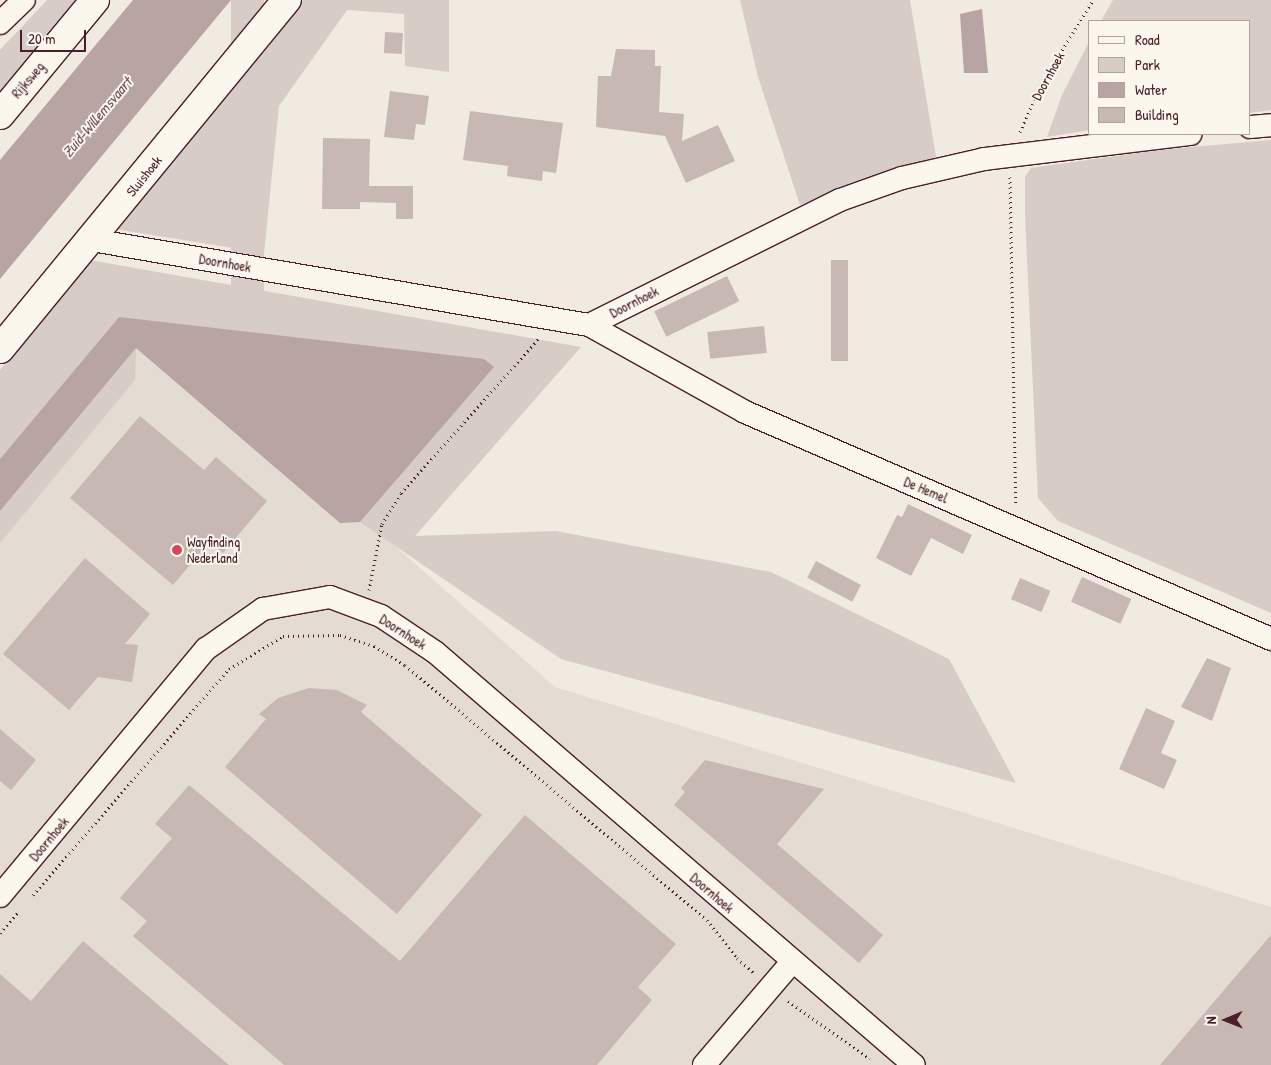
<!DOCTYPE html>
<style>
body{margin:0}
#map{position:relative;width:1271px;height:1065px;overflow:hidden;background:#f0eae0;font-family:"Patrick Hand",sans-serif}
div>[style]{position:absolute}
.built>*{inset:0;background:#e4dbd2}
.green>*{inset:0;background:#d8ccc6;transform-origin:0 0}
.water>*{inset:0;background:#b8a4a2}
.building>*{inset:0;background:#c8b8b3;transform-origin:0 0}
.path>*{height:3px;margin-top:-1.5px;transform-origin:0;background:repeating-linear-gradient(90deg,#4a1f2b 0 1px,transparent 0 5px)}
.roads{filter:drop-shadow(1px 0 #4a1f2b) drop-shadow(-1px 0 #4a1f2b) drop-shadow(0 1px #4a1f2b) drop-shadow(0 -1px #4a1f2b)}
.street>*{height:22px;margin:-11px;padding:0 11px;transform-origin:11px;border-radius:11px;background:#fbf7ec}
.secondary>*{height:28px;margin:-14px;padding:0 14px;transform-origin:14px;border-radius:14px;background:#fbf7ec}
.primary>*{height:28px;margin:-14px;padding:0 14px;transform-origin:14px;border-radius:14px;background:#fbf7ec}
.dots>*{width:14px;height:14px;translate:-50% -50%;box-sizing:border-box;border:2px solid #fbf7ec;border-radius:50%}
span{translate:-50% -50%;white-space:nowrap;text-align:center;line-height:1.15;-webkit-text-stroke:4px #fbf7ec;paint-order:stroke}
.street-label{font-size:14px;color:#4a1f2b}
.poi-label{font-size:14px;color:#4a1f2b}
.left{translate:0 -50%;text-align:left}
.water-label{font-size:15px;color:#704e55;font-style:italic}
.legend{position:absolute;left:1088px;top:20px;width:162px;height:115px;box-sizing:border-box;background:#fbf7ec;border:1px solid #b4a19f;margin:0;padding:6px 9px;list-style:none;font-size:15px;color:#4a1f2b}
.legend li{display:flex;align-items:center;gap:10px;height:25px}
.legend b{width:25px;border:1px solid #b4a19f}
.north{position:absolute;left:1201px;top:995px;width:50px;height:50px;-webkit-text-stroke:4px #fbf7ec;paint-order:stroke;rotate:269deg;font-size:14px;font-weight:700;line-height:20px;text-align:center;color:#4a1f2b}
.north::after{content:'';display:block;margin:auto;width:18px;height:22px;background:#4a1f2b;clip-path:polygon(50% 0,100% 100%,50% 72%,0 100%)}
.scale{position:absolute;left:20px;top:30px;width:66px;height:22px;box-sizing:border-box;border:2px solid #4a1f2b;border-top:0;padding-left:6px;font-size:15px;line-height:18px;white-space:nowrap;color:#4a1f2b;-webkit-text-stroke:4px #fbf7ec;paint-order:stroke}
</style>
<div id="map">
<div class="built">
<div style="clip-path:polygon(116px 300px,555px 687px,1271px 907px,1271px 1065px,0 1065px,0 442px)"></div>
</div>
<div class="green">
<div style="clip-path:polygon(47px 0,83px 0,0 100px,0 50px)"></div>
<div style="left:231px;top:0;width:33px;height:362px"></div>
<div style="clip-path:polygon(303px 0,449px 0,449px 72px,405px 66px,404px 14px,347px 10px,279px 106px,264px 253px,115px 229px)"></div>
<div style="clip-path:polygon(740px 0,910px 0,936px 157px,800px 205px,758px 77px)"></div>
<div style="clip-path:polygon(1113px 0,1271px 0,1271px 110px,1250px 113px,1250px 21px,1101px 21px)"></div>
<div style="clip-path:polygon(1090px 40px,1090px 130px,1047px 137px,1062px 95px)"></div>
<div style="clip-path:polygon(1271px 140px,1271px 613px,1058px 521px,1038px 498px,1025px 215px,1025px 177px,1031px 168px,1158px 150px)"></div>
<div style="clip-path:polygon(90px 260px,581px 347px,415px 536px,556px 531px,771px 572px,949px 659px,1016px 783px,561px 659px,360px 522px,493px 368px,119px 317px,0 459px,0 370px)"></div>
<div style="clip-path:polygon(136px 348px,135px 380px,0 543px,0 511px)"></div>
</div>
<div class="water">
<div style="clip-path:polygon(133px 0,231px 0,0 279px,0 160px)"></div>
<div style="clip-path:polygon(982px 9px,988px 73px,964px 73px,960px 14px)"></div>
<div style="clip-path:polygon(119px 317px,484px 359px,494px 367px,360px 522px,340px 523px,136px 348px,0 511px,0 459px)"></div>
</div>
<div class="building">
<div style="left:385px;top:32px;width:18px;height:21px;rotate:3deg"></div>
<div style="clip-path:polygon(616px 49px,655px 50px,655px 66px,661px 66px,659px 112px,684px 114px,682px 141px,718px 125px,735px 161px,686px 183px,665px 136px,596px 127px,598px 76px,611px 76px)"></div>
<div style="clip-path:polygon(390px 91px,429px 96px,425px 125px,416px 124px,414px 140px,384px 137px)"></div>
<div style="clip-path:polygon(470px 111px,563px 123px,556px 173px,543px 171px,542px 181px,507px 176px,508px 166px,463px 160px)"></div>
<div style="clip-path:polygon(323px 138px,370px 139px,369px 186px,413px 186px,413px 219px,396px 219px,396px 203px,360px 202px,360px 209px,322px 209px)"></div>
<div style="left:831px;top:260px;width:17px;height:101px"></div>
<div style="left:727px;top:276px;width:28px;height:81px;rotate:64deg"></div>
<div style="left:764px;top:326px;width:27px;height:57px;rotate:84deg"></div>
<div style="clip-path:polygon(140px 416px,204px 470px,216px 457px,267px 501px,223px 553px,210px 541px,173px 585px,70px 498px)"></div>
<div style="clip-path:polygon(908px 504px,972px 535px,963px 554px,931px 538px,911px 576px,876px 558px,897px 515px,902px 517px)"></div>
<div style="clip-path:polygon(85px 558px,150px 614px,125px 644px,138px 645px,132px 682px,98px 677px,69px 710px,3px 654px)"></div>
<div style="left:816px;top:561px;width:51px;height:19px;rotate:28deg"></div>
<div style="left:1082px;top:577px;width:54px;height:27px;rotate:24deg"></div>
<div style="left:1020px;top:578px;width:33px;height:23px;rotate:23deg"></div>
<div style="clip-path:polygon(1207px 658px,1231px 668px,1212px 721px,1181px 707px)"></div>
<div style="clip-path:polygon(309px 688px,337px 690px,367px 705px,361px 712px,482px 815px,397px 914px,225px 767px,266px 719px,259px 714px,278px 698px)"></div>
<div style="clip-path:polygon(1146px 708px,1175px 721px,1161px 753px,1177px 760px,1164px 789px,1119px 769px)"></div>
<div style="clip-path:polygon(0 729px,36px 760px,11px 790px,0 781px)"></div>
<div style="clip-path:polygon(705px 760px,824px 789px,777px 844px,883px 935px,859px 963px,674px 805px,685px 792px,681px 788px)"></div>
<div style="clip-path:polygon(189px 785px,400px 961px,525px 815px,676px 944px,638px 987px,652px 1000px,597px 1065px,284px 1065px,133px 936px,147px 921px,120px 898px,172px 838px,155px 824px)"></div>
<div style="clip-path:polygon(1271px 935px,1271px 1065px,1160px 1065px)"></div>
<div style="clip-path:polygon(83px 941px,229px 1065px,0 1065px,0 974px,31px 1001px)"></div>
</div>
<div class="path">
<div style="left:1020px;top:132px;width:52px;rotate:-66.4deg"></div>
<div style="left:1041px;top:84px;width:99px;rotate:-58.2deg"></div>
<div style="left:1010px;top:177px;width:328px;rotate:89deg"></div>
<div style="left:369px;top:590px;width:67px;rotate:-78.9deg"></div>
<div style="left:382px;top:524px;width:36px;rotate:-58deg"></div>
<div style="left:401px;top:493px;width:208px;rotate:-48.3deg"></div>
<div style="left:33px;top:895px;width:299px;rotate:-49.1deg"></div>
<div style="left:229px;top:669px;width:63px;rotate:-31.4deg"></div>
<div style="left:283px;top:636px;width:57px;rotate:-1deg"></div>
<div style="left:340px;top:635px;width:36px;rotate:18deg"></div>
<div style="left:374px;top:646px;width:36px;rotate:32deg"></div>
<div style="left:405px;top:665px;width:395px;rotate:40.2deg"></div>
<div style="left:707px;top:920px;width:48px;rotate:51.7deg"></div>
<div style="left:737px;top:958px;width:23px;rotate:41deg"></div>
<div style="left:0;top:933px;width:29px;rotate:-49deg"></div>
<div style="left:788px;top:1001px;width:100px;rotate:35.3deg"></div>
</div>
<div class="roads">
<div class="street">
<div style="left:0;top:23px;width:33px;rotate:-44deg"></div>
<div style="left:1250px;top:127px;width:21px;rotate:-5deg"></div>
<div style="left:92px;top:240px;width:504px;rotate:9.71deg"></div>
<div style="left:589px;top:325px;width:280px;rotate:-26.5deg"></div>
<div style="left:840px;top:200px;width:66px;rotate:-19.5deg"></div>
<div style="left:902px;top:178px;width:84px;rotate:-13deg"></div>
<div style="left:984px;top:159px;width:208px;rotate:-6.9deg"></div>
<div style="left:589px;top:325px;width:179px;rotate:29.1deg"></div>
<div style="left:745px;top:412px;width:573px;rotate:23.34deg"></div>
<div style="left:0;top:896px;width:322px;rotate:-50.2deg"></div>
<div style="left:206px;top:649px;width:70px;rotate:-35.1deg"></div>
<div style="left:263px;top:609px;width:68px;rotate:-10.2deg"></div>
<div style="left:330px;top:597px;width:54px;rotate:20.4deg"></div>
<div style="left:381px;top:616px;width:65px;rotate:33.7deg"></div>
<div style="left:435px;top:652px;width:632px;rotate:40.77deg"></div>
<div style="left:704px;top:1065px;width:135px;rotate:-49.5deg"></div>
</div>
<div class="secondary">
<div style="left:0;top:349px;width:452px;rotate:-50.6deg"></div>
</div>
<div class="primary">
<div style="left:0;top:115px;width:149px;rotate:-50.4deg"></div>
</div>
</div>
<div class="dots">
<div style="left:177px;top:550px;background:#d1495b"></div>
</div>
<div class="street-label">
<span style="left:1048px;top:76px;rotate:-61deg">Doornhoek</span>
<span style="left:28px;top:80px;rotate:-50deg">Rijksweg</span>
<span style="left:144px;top:176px;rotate:-51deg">Sluishoek</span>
<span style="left:225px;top:263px;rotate:10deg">Doornhoek</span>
<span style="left:634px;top:302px;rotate:-27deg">Doornhoek</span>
<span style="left:926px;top:490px;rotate:23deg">De Hemel</span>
<span style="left:403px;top:632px;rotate:33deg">Doornhoek</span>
<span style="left:49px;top:839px;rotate:-50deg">Doornhoek</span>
<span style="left:712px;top:893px;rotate:41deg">Doornhoek</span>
</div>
<div class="poi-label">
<span class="left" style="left:187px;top:550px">Wayfinding<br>Nederland</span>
</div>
<div class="water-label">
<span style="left:97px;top:117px;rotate:-50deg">Zuid-Willemsvaart</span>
</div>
<ul class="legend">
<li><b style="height:6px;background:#fbf7ec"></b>Road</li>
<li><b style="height:14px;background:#d8ccc6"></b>Park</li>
<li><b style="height:14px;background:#b8a4a2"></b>Water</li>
<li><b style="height:14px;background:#c8b8b3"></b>Building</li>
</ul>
<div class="north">N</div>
<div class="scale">20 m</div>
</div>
